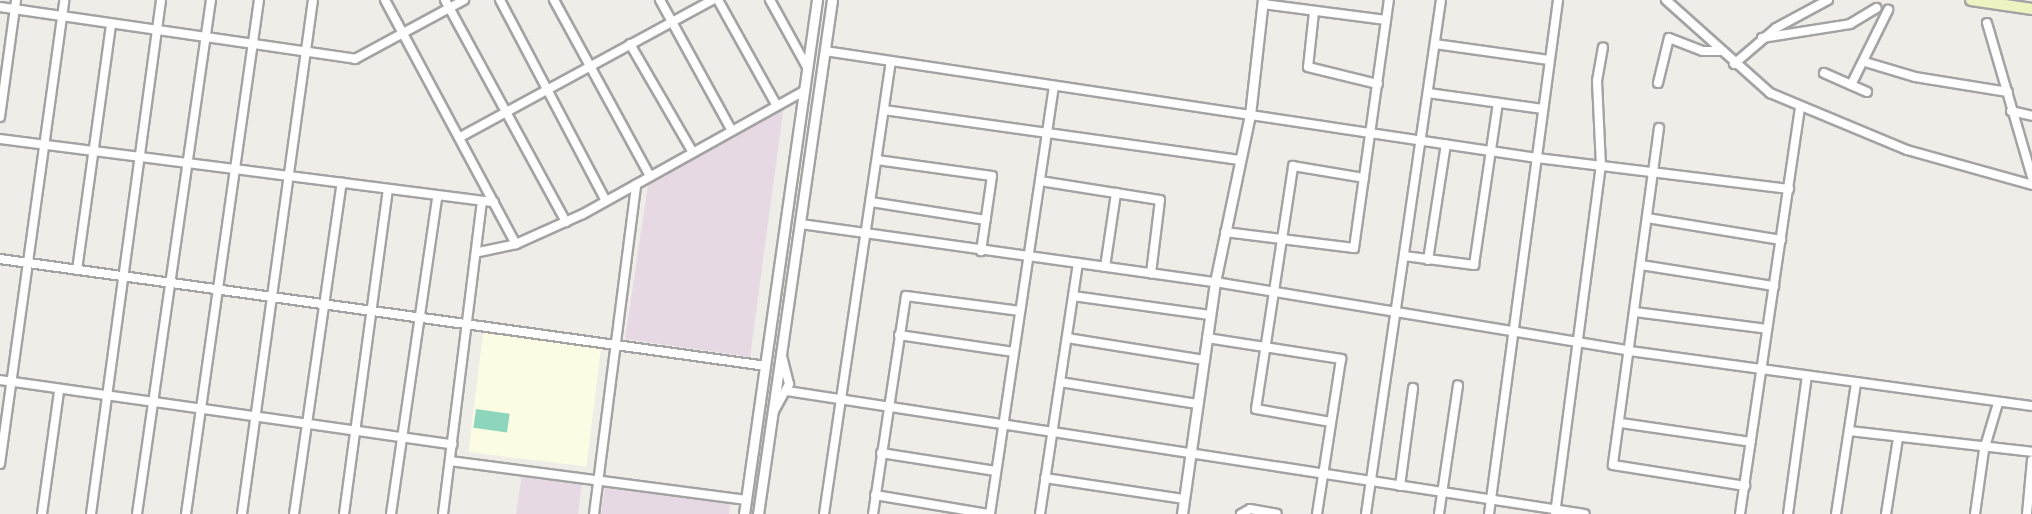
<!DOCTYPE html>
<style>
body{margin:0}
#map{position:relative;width:2032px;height:514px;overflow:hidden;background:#efede7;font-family:Mulish,sans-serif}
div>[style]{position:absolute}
.industrial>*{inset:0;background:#e7d9e4}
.education>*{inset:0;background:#fbfce3;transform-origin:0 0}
.pitch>*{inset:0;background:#8dd6bd;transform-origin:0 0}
.roads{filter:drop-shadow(2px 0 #a3a3a3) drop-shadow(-2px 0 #a3a3a3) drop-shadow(0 2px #a3a3a3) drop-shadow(0 -2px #a3a3a3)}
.minor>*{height:8px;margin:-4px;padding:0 4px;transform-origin:4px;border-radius:4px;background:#fff}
.tertiary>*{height:9px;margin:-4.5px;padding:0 4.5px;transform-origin:4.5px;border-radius:4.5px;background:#fff}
.secondary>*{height:10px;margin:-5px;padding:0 5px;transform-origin:5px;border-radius:5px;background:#eff3c1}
span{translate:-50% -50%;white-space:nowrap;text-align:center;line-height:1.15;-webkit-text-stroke:5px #fff;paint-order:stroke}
</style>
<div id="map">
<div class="industrial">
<div style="clip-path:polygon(784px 105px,750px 357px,625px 339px,648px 185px)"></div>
<div style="clip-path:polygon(522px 474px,582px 482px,578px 514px,516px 514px)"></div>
<div style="clip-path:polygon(605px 486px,730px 503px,729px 514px,601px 514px)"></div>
</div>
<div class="education">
<div style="left:483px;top:333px;width:119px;height:120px;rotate:7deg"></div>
</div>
<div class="pitch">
<div style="left:476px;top:409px;width:34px;height:19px;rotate:8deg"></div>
</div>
<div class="roads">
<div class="minor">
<div style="left:385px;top:0;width:277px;rotate:61.8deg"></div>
<div style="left:445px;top:0;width:253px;rotate:61.4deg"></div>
<div style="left:500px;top:0;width:227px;rotate:62.2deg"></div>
<div style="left:554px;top:0;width:200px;rotate:61.4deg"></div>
<div style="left:660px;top:0;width:147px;rotate:61.2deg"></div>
<div style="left:718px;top:0;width:119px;rotate:60.9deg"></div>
<div style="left:770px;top:0;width:77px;rotate:61.1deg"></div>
<div style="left:1666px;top:0;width:140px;rotate:41.8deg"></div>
<div style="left:1770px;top:93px;width:148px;rotate:22.6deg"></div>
<div style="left:1907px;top:150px;width:130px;rotate:15.6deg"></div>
<div style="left:1263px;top:4px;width:124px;rotate:7.4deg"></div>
<div style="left:0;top:7px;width:359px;rotate:8.3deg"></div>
<div style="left:355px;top:59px;width:124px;rotate:-28.4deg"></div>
<div style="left:1314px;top:12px;width:55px;rotate:96.2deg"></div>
<div style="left:1308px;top:67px;width:72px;rotate:13.7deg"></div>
<div style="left:1987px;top:23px;width:160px;rotate:73.7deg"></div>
<div style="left:1762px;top:38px;width:89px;rotate:-9deg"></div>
<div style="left:1850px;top:24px;width:31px;rotate:-31deg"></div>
<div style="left:630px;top:44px;width:124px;rotate:59.9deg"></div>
<div style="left:1435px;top:44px;width:115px;rotate:8deg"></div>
<div style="left:825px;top:51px;width:720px;rotate:8.55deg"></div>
<div style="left:1537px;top:158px;width:254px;rotate:7deg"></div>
<div style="left:1865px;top:62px;width:52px;rotate:16.7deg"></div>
<div style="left:1915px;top:77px;width:94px;rotate:9.2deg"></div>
<div style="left:1734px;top:64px;width:55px;rotate:-40.6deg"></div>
<div style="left:1776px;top:28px;width:59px;rotate:-28.3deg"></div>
<div style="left:1824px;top:73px;width:47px;rotate:23.8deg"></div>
<div style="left:1658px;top:83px;width:46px;rotate:-76.3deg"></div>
<div style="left:1669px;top:38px;width:36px;rotate:21deg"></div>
<div style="left:1703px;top:51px;width:17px"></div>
<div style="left:1851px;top:85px;width:84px;rotate:-63.7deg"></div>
<div style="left:1428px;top:93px;width:116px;rotate:7.9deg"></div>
<div style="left:884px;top:110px;width:359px;rotate:8deg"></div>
<div style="left:2011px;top:111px;width:22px;rotate:13deg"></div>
<div style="left:0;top:117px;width:118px;rotate:-82.2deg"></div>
<div style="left:1659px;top:128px;width:340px;rotate:97.8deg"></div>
<div style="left:1613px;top:465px;width:134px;rotate:9deg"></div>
<div style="left:462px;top:136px;width:285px;rotate:-28.5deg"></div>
<div style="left:0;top:139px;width:498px;rotate:7.3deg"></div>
<div style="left:877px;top:160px;width:116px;rotate:7.9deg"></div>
<div style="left:992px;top:176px;width:76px;rotate:98.3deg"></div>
<div style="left:1040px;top:181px;width:121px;rotate:9deg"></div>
<div style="left:1160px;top:200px;width:74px;rotate:97deg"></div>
<div style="left:871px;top:202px;width:116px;rotate:8.9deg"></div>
<div style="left:1647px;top:218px;width:136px;rotate:9.3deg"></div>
<div style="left:801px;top:224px;width:418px;rotate:8deg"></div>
<div style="left:1215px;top:282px;width:421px;rotate:9.4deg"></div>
<div style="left:1630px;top:351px;width:406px;rotate:7.8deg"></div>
<div style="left:1225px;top:232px;width:130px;rotate:7.1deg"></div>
<div style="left:1354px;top:248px;width:250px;rotate:-82deg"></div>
<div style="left:479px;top:252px;width:38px;rotate:-12deg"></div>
<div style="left:516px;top:244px;width:73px;rotate:-24.1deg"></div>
<div style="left:583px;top:214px;width:253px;rotate:-29.1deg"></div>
<div style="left:1404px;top:256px;width:71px;rotate:7.3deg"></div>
<div style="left:1474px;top:265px;width:164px;rotate:-81.6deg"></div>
<div style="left:0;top:259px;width:773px;rotate:7.95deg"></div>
<div style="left:1428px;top:260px;width:117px;rotate:-81.2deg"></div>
<div style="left:1641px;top:265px;width:135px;rotate:9deg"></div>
<div style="left:1105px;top:267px;width:75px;rotate:-81.5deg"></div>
<div style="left:77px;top:270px;width:248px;rotate:-82.1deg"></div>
<div style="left:1073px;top:296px;width:138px;rotate:7.9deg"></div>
<div style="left:1635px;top:312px;width:133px;rotate:7.3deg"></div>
<div style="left:899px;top:335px;width:116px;rotate:8.4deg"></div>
<div style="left:1067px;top:338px;width:139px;rotate:9.1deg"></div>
<div style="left:1207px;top:338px;width:136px;rotate:8.9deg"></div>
<div style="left:1341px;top:359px;width:157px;rotate:98.8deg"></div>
<div style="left:0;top:380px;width:457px;rotate:8.1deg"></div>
<div style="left:1060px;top:382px;width:139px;rotate:9.1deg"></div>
<div style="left:787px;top:391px;width:807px;rotate:8.76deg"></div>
<div style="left:774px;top:411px;width:31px;rotate:-61deg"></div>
<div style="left:789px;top:384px;width:29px;rotate:-104deg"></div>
<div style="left:1331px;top:422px;width:76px;rotate:-170.2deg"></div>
<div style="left:1256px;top:409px;width:246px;rotate:-81.3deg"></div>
<div style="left:1293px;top:166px;width:72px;rotate:9.6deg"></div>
<div style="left:1621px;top:423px;width:131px;rotate:8.3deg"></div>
<div style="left:1849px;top:431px;width:184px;rotate:6.5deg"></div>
<div style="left:881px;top:453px;width:116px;rotate:8.9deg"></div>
<div style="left:450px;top:461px;width:299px;rotate:7.5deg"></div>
<div style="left:0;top:464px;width:468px;rotate:-82.1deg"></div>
<div style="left:1045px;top:478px;width:141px;rotate:8.6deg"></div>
<div style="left:1400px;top:486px;width:99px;rotate:-82.4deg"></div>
<div style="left:875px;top:495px;width:116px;rotate:9.5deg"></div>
<div style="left:42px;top:514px;width:124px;rotate:-82.1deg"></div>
<div style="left:91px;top:514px;width:519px;rotate:-82.24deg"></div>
<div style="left:137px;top:514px;width:519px;rotate:-81.81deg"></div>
<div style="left:186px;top:514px;width:519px;rotate:-81.92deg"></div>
<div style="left:242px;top:514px;width:519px;rotate:-82.14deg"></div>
<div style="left:294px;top:514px;width:335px;rotate:-81.8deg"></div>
<div style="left:344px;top:514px;width:328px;rotate:-82.3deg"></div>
<div style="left:391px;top:514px;width:320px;rotate:-81.7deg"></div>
<div style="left:443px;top:514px;width:314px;rotate:-82.9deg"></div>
<div style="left:594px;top:514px;width:332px;rotate:-82.7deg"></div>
<div style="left:824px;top:514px;width:458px;rotate:-81.6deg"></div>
<div style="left:873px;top:514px;width:220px;rotate:-81.4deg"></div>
<div style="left:906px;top:296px;width:115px;rotate:7.5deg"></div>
<div style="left:990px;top:514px;width:433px;rotate:-81.5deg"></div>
<div style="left:1040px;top:514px;width:254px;rotate:-81.4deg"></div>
<div style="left:1241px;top:514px;width:10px;rotate:-29deg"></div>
<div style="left:1250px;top:509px;width:27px;rotate:10deg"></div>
<div style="left:1366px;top:514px;width:519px;rotate:-81.7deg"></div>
<div style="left:1439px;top:514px;width:130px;rotate:-81.6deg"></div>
<div style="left:1489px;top:514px;width:519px;rotate:-82.35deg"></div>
<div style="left:1555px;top:514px;width:351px;rotate:-82.5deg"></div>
<div style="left:1601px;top:166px;width:85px;rotate:-92.7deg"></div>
<div style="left:1597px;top:81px;width:34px;rotate:-80deg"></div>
<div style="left:1740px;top:514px;width:411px;rotate:-81.6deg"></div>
<div style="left:1788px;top:514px;width:139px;rotate:-82.2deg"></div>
<div style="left:1836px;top:514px;width:133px;rotate:-81.3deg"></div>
<div style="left:1886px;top:514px;width:77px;rotate:-81deg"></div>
<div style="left:1975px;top:514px;width:65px;rotate:-82deg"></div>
<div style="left:1984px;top:450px;width:49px;rotate:-73.4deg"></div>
<div style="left:2027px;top:514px;width:54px;rotate:-84.7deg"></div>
</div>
<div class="tertiary">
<div style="left:744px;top:514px;width:519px;rotate:-81.92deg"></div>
<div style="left:758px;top:514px;width:519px;rotate:-81.81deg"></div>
<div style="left:1182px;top:514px;width:234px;rotate:-81.9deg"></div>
<div style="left:1215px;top:282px;width:171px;rotate:-78.2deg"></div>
<div style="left:1250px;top:115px;width:116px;rotate:-83.6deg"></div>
</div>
<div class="secondary">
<div style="left:1971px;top:0;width:62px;rotate:8.4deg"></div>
</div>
</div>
</div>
